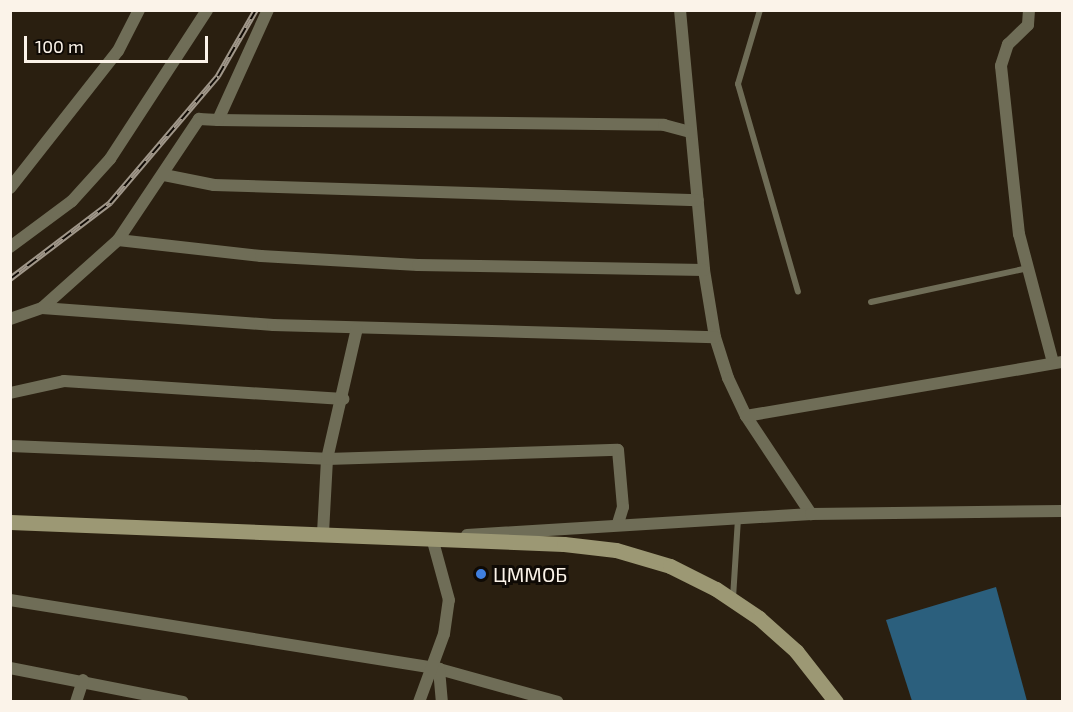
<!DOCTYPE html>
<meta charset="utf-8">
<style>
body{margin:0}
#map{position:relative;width:1073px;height:712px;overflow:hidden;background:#2a1f10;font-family:"Exo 2",sans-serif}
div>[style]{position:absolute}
.water>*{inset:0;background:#2b5f7d}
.lane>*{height:6px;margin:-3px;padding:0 3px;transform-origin:3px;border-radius:3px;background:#6f6d57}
.street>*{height:12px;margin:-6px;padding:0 6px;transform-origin:6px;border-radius:6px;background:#6f6d57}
.secondary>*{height:15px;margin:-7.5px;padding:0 7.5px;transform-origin:7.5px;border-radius:7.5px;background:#9c9874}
.rail>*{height:6px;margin-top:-3px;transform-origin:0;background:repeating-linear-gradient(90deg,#0f0a05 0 11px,#a0978a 0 22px);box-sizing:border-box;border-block:2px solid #a0978a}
.dots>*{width:16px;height:16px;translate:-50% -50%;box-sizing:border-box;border:3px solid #0f0a05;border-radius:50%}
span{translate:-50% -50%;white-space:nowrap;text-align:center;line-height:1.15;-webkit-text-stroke:6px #0f0a05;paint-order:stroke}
.poi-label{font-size:20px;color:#fbf3e9}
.left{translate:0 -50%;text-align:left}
.frame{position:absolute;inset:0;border:12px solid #fbf3e9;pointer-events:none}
.scale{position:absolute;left:24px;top:36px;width:184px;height:27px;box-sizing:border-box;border:3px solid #fbf3e9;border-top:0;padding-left:8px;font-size:18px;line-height:21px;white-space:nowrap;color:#fbf3e9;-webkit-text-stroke:4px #0f0a05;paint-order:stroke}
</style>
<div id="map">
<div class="water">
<div style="clip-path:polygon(996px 587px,1027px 701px,912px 701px,886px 620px)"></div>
</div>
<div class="lane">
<div style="left:760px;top:10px;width:77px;rotate:106.6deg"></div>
<div style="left:738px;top:84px;width:216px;rotate:73.9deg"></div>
<div style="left:871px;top:302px;width:161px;rotate:-12.2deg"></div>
<div style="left:733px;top:598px;width:80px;rotate:-86.4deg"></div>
</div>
<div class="street">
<div style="left:680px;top:10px;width:261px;rotate:84.7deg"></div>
<div style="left:704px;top:270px;width:68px;rotate:80.7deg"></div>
<div style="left:715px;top:337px;width:43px;rotate:72.4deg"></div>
<div style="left:728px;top:378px;width:42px;rotate:64.7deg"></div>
<div style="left:746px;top:416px;width:118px;rotate:56.4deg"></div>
<div style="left:1029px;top:10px;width:15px;rotate:94deg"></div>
<div style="left:1028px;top:25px;width:28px;rotate:136deg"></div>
<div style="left:1008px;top:44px;width:23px;rotate:108deg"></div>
<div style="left:1001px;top:66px;width:169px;rotate:83.9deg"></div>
<div style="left:1019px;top:234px;width:133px;rotate:75.2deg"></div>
<div style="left:218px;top:120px;width:446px;rotate:0.6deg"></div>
<div style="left:664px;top:125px;width:28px;rotate:15deg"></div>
<div style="left:164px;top:175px;width:51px;rotate:11.3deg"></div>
<div style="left:214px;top:185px;width:484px;rotate:1.8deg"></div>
<div style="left:10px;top:188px;width:174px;rotate:-51.8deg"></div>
<div style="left:118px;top:51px;width:46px;rotate:-62.9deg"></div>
<div style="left:118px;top:240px;width:144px;rotate:6.4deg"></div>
<div style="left:261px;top:256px;width:157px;rotate:3.3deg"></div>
<div style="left:418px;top:265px;width:286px;rotate:1deg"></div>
<div style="left:10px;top:247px;width:77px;rotate:-36.6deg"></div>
<div style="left:72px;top:201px;width:57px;rotate:-47.9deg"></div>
<div style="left:110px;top:159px;width:178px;rotate:-56.9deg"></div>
<div style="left:42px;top:308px;width:232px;rotate:4.2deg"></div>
<div style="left:273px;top:325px;width:442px;rotate:1.6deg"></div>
<div style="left:10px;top:319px;width:34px;rotate:-19deg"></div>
<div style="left:42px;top:308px;width:102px;rotate:-41.8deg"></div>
<div style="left:118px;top:240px;width:146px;rotate:-56.2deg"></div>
<div style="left:199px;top:119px;width:19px;rotate:3deg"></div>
<div style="left:218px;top:120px;width:121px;rotate:-65.6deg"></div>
<div style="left:10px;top:393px;width:55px;rotate:-12.5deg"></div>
<div style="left:64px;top:381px;width:280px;rotate:3.7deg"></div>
<div style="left:746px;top:416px;width:321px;rotate:-9.7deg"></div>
<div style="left:10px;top:446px;width:317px;rotate:2.3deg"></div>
<div style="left:327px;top:459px;width:291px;rotate:-1.8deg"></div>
<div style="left:618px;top:450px;width:57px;rotate:85deg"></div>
<div style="left:623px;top:507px;width:17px;rotate:107deg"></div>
<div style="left:323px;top:533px;width:74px;rotate:-86.9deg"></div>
<div style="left:327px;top:459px;width:134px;rotate:-77.1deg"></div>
<div style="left:467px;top:535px;width:345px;rotate:-3.5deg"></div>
<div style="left:811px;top:514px;width:251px;rotate:-0.7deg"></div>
<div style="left:10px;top:600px;width:435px;rotate:9.1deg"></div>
<div style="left:439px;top:669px;width:123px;rotate:15.5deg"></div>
<div style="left:10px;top:668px;width:176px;rotate:11.1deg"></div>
<div style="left:439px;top:669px;width:33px;rotate:85deg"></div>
<div style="left:76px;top:702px;width:23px;rotate:-72deg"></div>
<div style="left:419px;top:702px;width:72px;rotate:-69.8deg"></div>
<div style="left:444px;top:634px;width:34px;rotate:-82deg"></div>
<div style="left:449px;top:600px;width:64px;rotate:-105.3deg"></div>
<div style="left:432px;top:538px;width:6px"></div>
</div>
<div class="secondary">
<div style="left:10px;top:522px;width:554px;rotate:2.27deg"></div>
<div style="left:564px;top:544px;width:52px;rotate:6.6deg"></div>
<div style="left:616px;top:550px;width:56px;rotate:16.5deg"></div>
<div style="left:670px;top:566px;width:51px;rotate:26.6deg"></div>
<div style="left:716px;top:589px;width:52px;rotate:34deg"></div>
<div style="left:759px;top:618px;width:50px;rotate:41.7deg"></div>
<div style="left:796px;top:651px;width:65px;rotate:51.9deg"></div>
</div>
<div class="rail">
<div style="left:10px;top:279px;width:126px;rotate:-37.2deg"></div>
<div style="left:110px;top:203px;width:167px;rotate:-49.6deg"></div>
<div style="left:218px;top:76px;width:76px;rotate:-60.1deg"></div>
</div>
<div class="dots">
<div style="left:481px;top:574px;background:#3f7fe0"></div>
</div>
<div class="poi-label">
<span class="left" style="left:493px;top:574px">ЦММОБ</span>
</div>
<div class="frame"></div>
<div class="scale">100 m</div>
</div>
